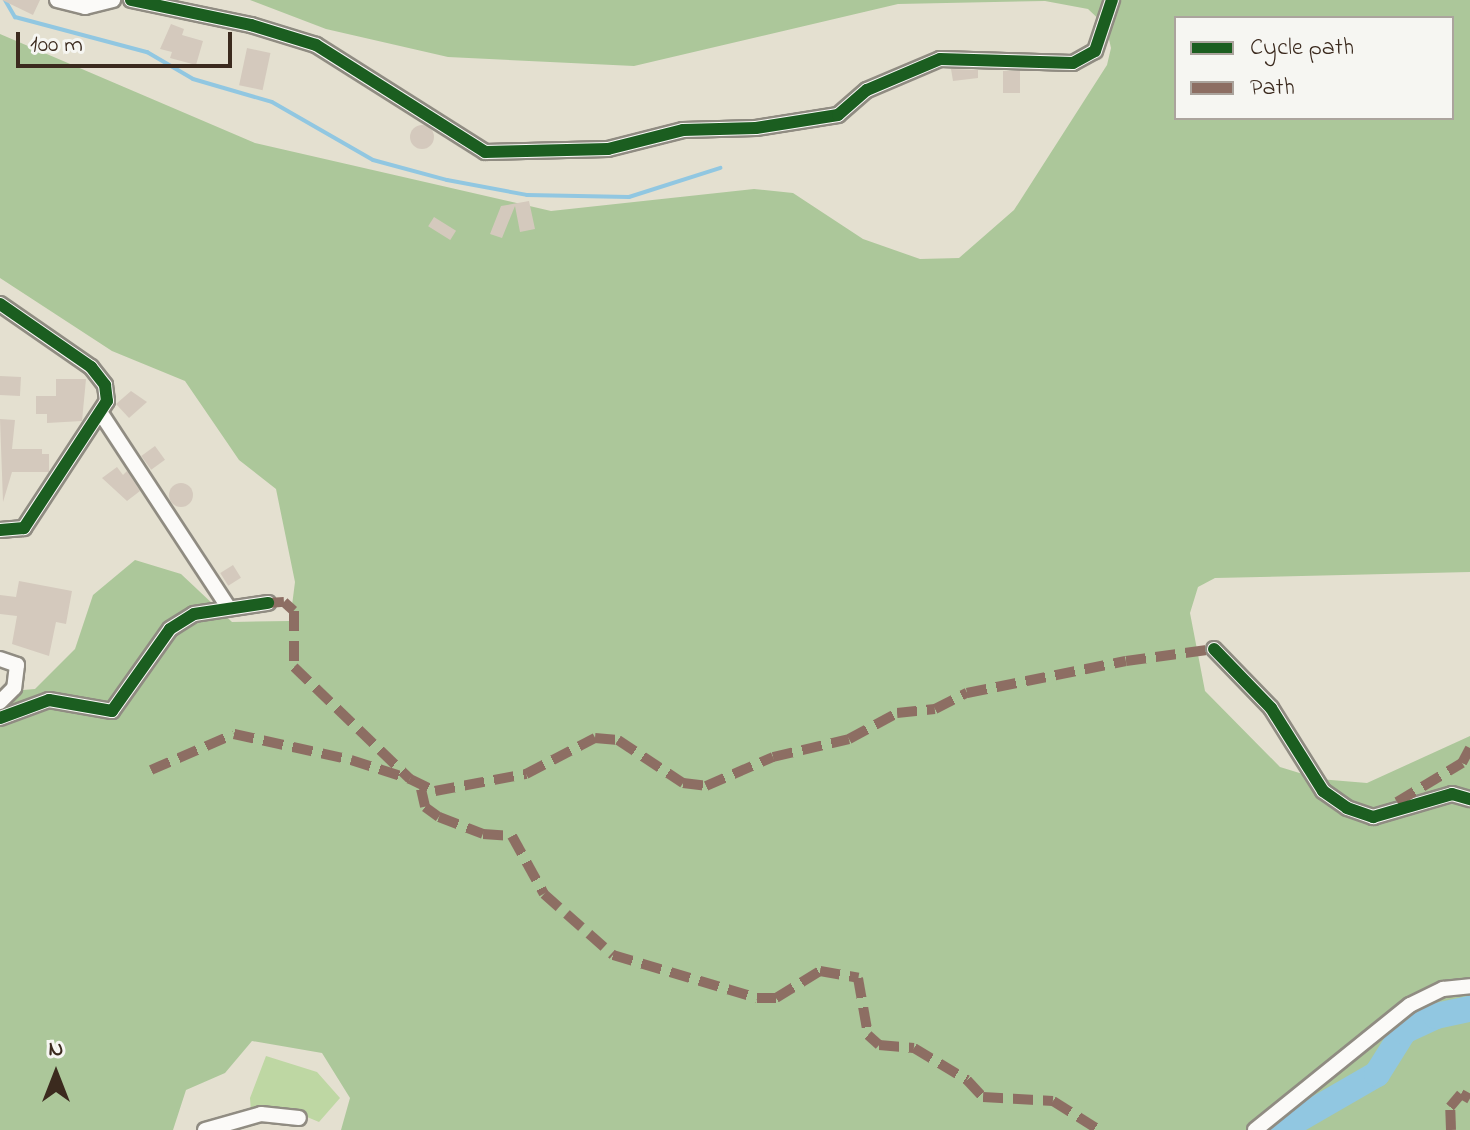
<!DOCTYPE html>
<style>
body{margin:0}
#map{position:relative;width:1470px;height:1130px;overflow:hidden;background:#e4e0d0;font-family:"Indie Flower",sans-serif}
div>[style]{position:absolute}
.green>*{inset:0;background:#bed7a3}
.forest>*{inset:0;background:#acc79a}
.stream>*{height:4px;margin:-2px;padding:0 2px;transform-origin:2px;border-radius:2px;background:#91c7e1}
.river>*{height:26px;margin:-13px;padding:0 13px;transform-origin:13px;border-radius:13px;background:#91c7e1}
.building>*{inset:0;background:#d4c9bd;transform-origin:0 0}
.round{border-radius:50%}
.roads{filter:drop-shadow(2px 0 #908c82) drop-shadow(-2px 0 #908c82) drop-shadow(0 2px #908c82) drop-shadow(0 -2px #908c82)}
.minor>*{height:14px;margin:-7px;padding:0 7px;transform-origin:7px;border-radius:7px;background:#fbfaf8}
.quiet>*{height:10px;margin-top:-5px;transform-origin:0;background:repeating-linear-gradient(90deg,#8d6e63 0 20px,transparent 0 30px)}
.cycleway>*{height:12px;margin:-6px;padding:0 6px;transform-origin:6px;border-radius:6px;background:#1b5e20}
span{translate:-50% -50%;white-space:nowrap;text-align:center;line-height:1.15;-webkit-text-stroke:7px #f6f6f2;paint-order:stroke}
.legend{position:absolute;left:1174px;top:16px;width:280px;height:104px;box-sizing:border-box;background:#f6f6f2;border:2px solid #aba49d;margin:0;padding:10px 14px;list-style:none;font-size:24px;color:#3b2a1e}
.legend li{display:flex;align-items:center;gap:16px;height:40px}
.legend b{width:40px;border:2px solid #aba49d}
.north{position:absolute;left:16px;top:1034px;width:80px;height:80px;-webkit-text-stroke:6px #f6f6f2;paint-order:stroke;rotate:0deg;font-size:22px;font-weight:700;line-height:32px;text-align:center;color:#3b2a1e}
.north::after{content:'';display:block;margin:auto;width:28px;height:36px;background:#3b2a1e;clip-path:polygon(50% 0,100% 100%,50% 72%,0 100%)}
.scale{position:absolute;left:16px;top:32px;width:216px;height:36px;box-sizing:border-box;border:4px solid #3b2a1e;border-top:0;padding-left:10px;font-size:24px;line-height:28px;white-space:nowrap;color:#3b2a1e;-webkit-text-stroke:6px #f6f6f2;paint-order:stroke}
</style>
<div id="map">
<div class="green">
<div style="clip-path:polygon(266px 1056px,317px 1072px,340px 1098px,319px 1122px,300px 1114px,251px 1112px,250px 1098px)"></div>
</div>
<div class="forest">
<div style="clip-path:polygon(evenodd,250px 0,1470px 0,1470px 572px,1215px 578px,1198px 587px,1190px 613px,1205px 691px,1280px 767px,1319px 779px,1367px 783px,1470px 736px,1470px 1130px,341px 1130px,350px 1098px,322px 1053px,252px 1041px,225px 1073px,186px 1090px,173px 1130px,0 1130px,0 692px,35px 689px,75px 649px,93px 595px,135px 560px,181px 574px,232px 622px,290px 621px,295px 582px,276px 489px,239px 460px,185px 381px,112px 351px,0 278px,0 34px,255px 143px,551px 211px,754px 189px,793px 193px,863px 239px,920px 259px,959px 258px,1014px 210px,1107px 65px,1111px 48px,1106px 26px,1088px 9px,1045px 1px,898px 4px,634px 66px,448px 57px,326px 29px,250px 0,1176px 18px,1452px 18px,1452px 118px,1176px 118px,1176px 18px)"></div>
</div>
<div class="stream">
<div style="left:5px;top:0;width:20px;rotate:60deg"></div>
<div style="left:15px;top:17px;width:137px;rotate:14.9deg"></div>
<div style="left:147px;top:52px;width:53px;rotate:30.4deg"></div>
<div style="left:193px;top:79px;width:82px;rotate:16.2deg"></div>
<div style="left:272px;top:102px;width:116px;rotate:29.9deg"></div>
<div style="left:373px;top:160px;width:77px;rotate:15.1deg"></div>
<div style="left:447px;top:180px;width:81px;rotate:10.6deg"></div>
<div style="left:527px;top:195px;width:102px;rotate:1.1deg"></div>
<div style="left:629px;top:197px;width:96px;rotate:-17.7deg"></div>
</div>
<div class="river">
<div style="left:1280px;top:1130px;width:112px;rotate:-30deg"></div>
<div style="left:1377px;top:1074px;width:51px;rotate:-57.9deg"></div>
<div style="left:1404px;top:1031px;width:35px;rotate:-25deg"></div>
<div style="left:1436px;top:1016px;width:35px;rotate:-12deg"></div>
</div>
<div class="building">
<div style="clip-path:polygon(2px 0,40px 0,33px 15px)"></div>
<div style="clip-path:polygon(171px 24px,184px 29px,182px 35px,203px 41px,196px 65px,170px 58px,172px 52px,160px 49px)"></div>
<div style="left:247px;top:48px;width:24px;height:38px;rotate:12deg"></div>
<div style="clip-path:polygon(951px 69px,978px 70px,978px 78px,953px 81px)"></div>
<div style="left:1003px;top:71px;width:17px;height:22px"></div>
<div class="round" style="left:410px;top:125px;width:24px;height:24px"></div>
<div style="clip-path:polygon(529px 201px,535px 229px,520px 232px,515px 206px,502px 238px,490px 234px,501px 206px)"></div>
<div style="left:434px;top:217px;width:26px;height:11px;rotate:32deg"></div>
<div style="left:0;top:376px;width:21px;height:19px;rotate:3deg"></div>
<div style="clip-path:polygon(56px 379px,86px 379px,82px 421px,47px 423px,47px 414px,36px 414px,36px 396px,56px 396px)"></div>
<div style="clip-path:polygon(131px 391px,147px 402px,129px 418px,116px 404px)"></div>
<div style="clip-path:polygon(0 419px,15px 420px,12px 449px,42px 449px,42px 454px,49px 454px,49px 472px,12px 472px,3px 502px)"></div>
<div style="left:155px;top:446px;width:17px;height:17px;rotate:54deg"></div>
<div style="clip-path:polygon(117px 467px,123px 475px,127px 471px,140px 491px,127px 501px,102px 478px)"></div>
<div class="round" style="left:169px;top:483px;width:24px;height:24px"></div>
<div style="left:233px;top:565px;width:15px;height:15px;rotate:58deg"></div>
<div style="clip-path:polygon(19px 581px,72px 591px,66px 624px,56px 622px,49px 656px,12px 644px,17px 616px,0 614px,0 595px,16px 597px)"></div>
</div>
<div class="roads">
<div class="minor">
<div style="left:57px;top:0;width:29px;rotate:14deg"></div>
<div style="left:85px;top:7px;width:29px;rotate:-14deg"></div>
<div style="left:131px;top:0;width:123px;rotate:11.8deg"></div>
<div style="left:251px;top:25px;width:68px;rotate:17.1deg"></div>
<div style="left:316px;top:45px;width:200px;rotate:32.3deg"></div>
<div style="left:485px;top:152px;width:123px;rotate:-1.4deg"></div>
<div style="left:608px;top:149px;width:77px;rotate:-14.2deg"></div>
<div style="left:683px;top:130px;width:73px;rotate:-1.6deg"></div>
<div style="left:756px;top:128px;width:83px;rotate:-9deg"></div>
<div style="left:838px;top:115px;width:38px;rotate:-41deg"></div>
<div style="left:867px;top:90px;width:79px;rotate:-23deg"></div>
<div style="left:940px;top:59px;width:133px;rotate:1.7deg"></div>
<div style="left:1073px;top:63px;width:25px;rotate:-29deg"></div>
<div style="left:1095px;top:51px;width:54px;rotate:-71.6deg"></div>
<div style="left:0;top:304px;width:111px;rotate:34.7deg"></div>
<div style="left:91px;top:367px;width:23px;rotate:52deg"></div>
<div style="left:105px;top:385px;width:16px;rotate:83deg"></div>
<div style="left:107px;top:401px;width:152px;rotate:123.2deg"></div>
<div style="left:24px;top:528px;width:24px;rotate:175deg"></div>
<div style="left:102px;top:415px;width:231px;rotate:56.7deg"></div>
<div style="left:1214px;top:649px;width:82px;rotate:46deg"></div>
<div style="left:1271px;top:708px;width:98px;rotate:57.9deg"></div>
<div style="left:1323px;top:791px;width:29px;rotate:35deg"></div>
<div style="left:1347px;top:808px;width:28px;rotate:19deg"></div>
<div style="left:1373px;top:817px;width:82px;rotate:-16.2deg"></div>
<div style="left:1452px;top:794px;width:19px;rotate:16deg"></div>
<div style="left:0;top:659px;width:18px;rotate:19deg"></div>
<div style="left:17px;top:665px;width:23px;rotate:97deg"></div>
<div style="left:14px;top:688px;width:20px;rotate:135deg"></div>
<div style="left:0;top:718px;width:52px;rotate:-20.2deg"></div>
<div style="left:49px;top:700px;width:64px;rotate:9.9deg"></div>
<div style="left:112px;top:711px;width:100px;rotate:-54.7deg"></div>
<div style="left:170px;top:629px;width:28px;rotate:-32deg"></div>
<div style="left:194px;top:614px;width:75px;rotate:-8.5deg"></div>
<div style="left:205px;top:1130px;width:58px;rotate:-15.9deg"></div>
<div style="left:261px;top:1114px;width:38px;rotate:6deg"></div>
<div style="left:1255px;top:1130px;width:199px;rotate:-38.9deg"></div>
<div style="left:1410px;top:1005px;width:37px;rotate:-26deg"></div>
<div style="left:1443px;top:989px;width:27px;rotate:-6deg"></div>
</div>
</div>
<div class="quiet">
<div style="left:268px;top:603px;width:16px;rotate:-4deg"></div>
<div style="left:284px;top:602px;width:13px;rotate:42deg"></div>
<div style="left:294px;top:611px;width:56px;rotate:90deg"></div>
<div style="left:294px;top:667px;width:161px;rotate:44deg"></div>
<div style="left:410px;top:779px;width:28px;rotate:26deg"></div>
<div style="left:435px;top:791px;width:93px;rotate:-10.6deg"></div>
<div style="left:526px;top:774px;width:78px;rotate:-27.6deg"></div>
<div style="left:595px;top:738px;width:23px;rotate:5deg"></div>
<div style="left:618px;top:740px;width:78px;rotate:33.5deg"></div>
<div style="left:683px;top:783px;width:23px;rotate:7deg"></div>
<div style="left:706px;top:786px;width:73px;rotate:-23.4deg"></div>
<div style="left:773px;top:757px;width:78px;rotate:-13.3deg"></div>
<div style="left:849px;top:739px;width:55px;rotate:-28.4deg"></div>
<div style="left:897px;top:713px;width:38px;rotate:-6deg"></div>
<div style="left:935px;top:709px;width:36px;rotate:-27deg"></div>
<div style="left:967px;top:693px;width:162px;rotate:-11.4deg"></div>
<div style="left:1126px;top:661px;width:89px;rotate:-7.8deg"></div>
<div style="left:151px;top:770px;width:90px;rotate:-23.4deg"></div>
<div style="left:234px;top:734px;width:120px;rotate:12.5deg"></div>
<div style="left:351px;top:760px;width:62px;rotate:17.9deg"></div>
<div style="left:421px;top:789px;width:18px;rotate:77deg"></div>
<div style="left:425px;top:807px;width:17px;rotate:36deg"></div>
<div style="left:439px;top:817px;width:47px;rotate:21.1deg"></div>
<div style="left:483px;top:834px;width:29px;rotate:4deg"></div>
<div style="left:512px;top:836px;width:66px;rotate:61.1deg"></div>
<div style="left:544px;top:894px;width:92px;rotate:41.5deg"></div>
<div style="left:613px;top:955px;width:150px;rotate:16.6deg"></div>
<div style="left:757px;top:998px;width:19px"></div>
<div style="left:776px;top:998px;width:52px;rotate:-31.5deg"></div>
<div style="left:820px;top:971px;width:39px;rotate:10deg"></div>
<div style="left:858px;top:978px;width:58px;rotate:80deg"></div>
<div style="left:868px;top:1035px;width:15px;rotate:42deg"></div>
<div style="left:879px;top:1045px;width:35px;rotate:5deg"></div>
<div style="left:914px;top:1048px;width:62px;rotate:31.1deg"></div>
<div style="left:967px;top:1080px;width:23px;rotate:47deg"></div>
<div style="left:983px;top:1097px;width:70px;rotate:3.3deg"></div>
<div style="left:1053px;top:1101px;width:54px;rotate:32.2deg"></div>
<div style="left:1397px;top:802px;width:76px;rotate:-31deg"></div>
<div style="left:1462px;top:763px;width:17px;rotate:-62deg"></div>
<div style="left:1451px;top:1130px;width:23px;rotate:-92deg"></div>
<div style="left:1450px;top:1107px;width:17px;rotate:-50deg"></div>
<div style="left:1461px;top:1094px;width:10px;rotate:29deg"></div>
</div>
<div class="cycleway">
<div style="left:131px;top:0;width:123px;rotate:11.8deg"></div>
<div style="left:251px;top:25px;width:68px;rotate:17.1deg"></div>
<div style="left:316px;top:45px;width:200px;rotate:32.3deg"></div>
<div style="left:485px;top:152px;width:123px;rotate:-1.4deg"></div>
<div style="left:608px;top:149px;width:77px;rotate:-14.2deg"></div>
<div style="left:683px;top:130px;width:73px;rotate:-1.6deg"></div>
<div style="left:756px;top:128px;width:83px;rotate:-9deg"></div>
<div style="left:838px;top:115px;width:38px;rotate:-41deg"></div>
<div style="left:867px;top:90px;width:79px;rotate:-23deg"></div>
<div style="left:940px;top:59px;width:133px;rotate:1.7deg"></div>
<div style="left:1073px;top:63px;width:25px;rotate:-29deg"></div>
<div style="left:1095px;top:51px;width:54px;rotate:-71.6deg"></div>
<div style="left:0;top:304px;width:111px;rotate:34.7deg"></div>
<div style="left:91px;top:367px;width:23px;rotate:52deg"></div>
<div style="left:105px;top:385px;width:16px;rotate:83deg"></div>
<div style="left:107px;top:401px;width:152px;rotate:123.2deg"></div>
<div style="left:24px;top:528px;width:24px;rotate:175deg"></div>
<div style="left:1214px;top:649px;width:82px;rotate:46deg"></div>
<div style="left:1271px;top:708px;width:98px;rotate:57.9deg"></div>
<div style="left:1323px;top:791px;width:29px;rotate:35deg"></div>
<div style="left:1347px;top:808px;width:28px;rotate:19deg"></div>
<div style="left:1373px;top:817px;width:82px;rotate:-16.2deg"></div>
<div style="left:1452px;top:794px;width:19px;rotate:16deg"></div>
<div style="left:0;top:718px;width:52px;rotate:-20.2deg"></div>
<div style="left:49px;top:700px;width:64px;rotate:9.9deg"></div>
<div style="left:112px;top:711px;width:100px;rotate:-54.7deg"></div>
<div style="left:170px;top:629px;width:28px;rotate:-32deg"></div>
<div style="left:194px;top:614px;width:75px;rotate:-8.5deg"></div>
</div>
<ul class="legend">
<li><b style="height:10px;background:#1b5e20"></b>Cycle path</li>
<li><b style="height:10px;background:#8d6e63"></b>Path</li>
</ul>
<div class="north">N</div>
<div class="scale">100 m</div>
</div>
